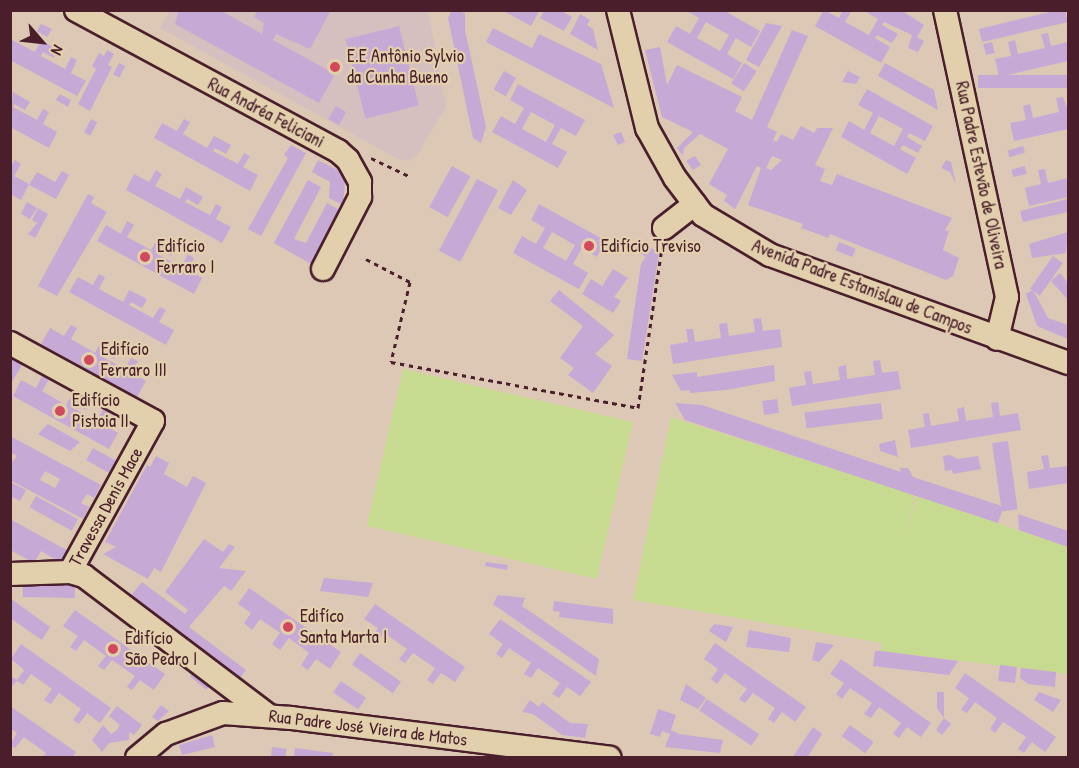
<!DOCTYPE html>
<meta charset="utf-8">
<style>
body{margin:0}
#map{position:relative;width:1079px;height:768px;overflow:hidden;background:#ddc8b5;font-family:"Patrick Hand",sans-serif}
div>[style]{position:absolute}
.built>*{inset:0;background:#d6bfbf}
.green>*{inset:0;background:#c6db90;transform-origin:0 0}
.building>*{inset:0;background:#c7a9d6;transform-origin:0 0}
.path>*{height:3px;margin-top:-1.5px;transform-origin:0;background:repeating-linear-gradient(90deg,#4a1f2b 0 4.5px,transparent 0 9px)}
.roads{filter:drop-shadow(2px 0 #4a1f2b) drop-shadow(-2px 0 #4a1f2b) drop-shadow(0 2px #4a1f2b) drop-shadow(0 -2px #4a1f2b)}
.minor>*{height:22px;margin:-11px;padding:0 11px;transform-origin:11px;border-radius:11px;background:#e2d0ad}
.dots>*{width:16px;height:16px;translate:-50% -50%;box-sizing:border-box;border:3px solid #e2d0ad;border-radius:50%}
span{translate:-50% -50%;white-space:nowrap;text-align:center;line-height:1.15;-webkit-text-stroke:4.5px #e2d0ad;paint-order:stroke}
.poi-label{font-size:18px;color:#4a1f2b}
.left{translate:0 -50%;text-align:left}
.street-label{font-size:18px;color:#4a1f2b}
.frame{position:absolute;inset:0;border:12px solid #4a1f2b;pointer-events:none}
.north{position:absolute;left:12px;top:12px;width:60px;height:60px;-webkit-text-stroke:4px #e2d0ad;paint-order:stroke;rotate:118deg;font-size:16px;font-weight:700;line-height:24px;text-align:center;color:#4a1f2b}
.north::after{content:'';display:block;margin:auto;width:21px;height:27px;background:#4a1f2b;clip-path:polygon(50% 0,100% 100%,50% 72%,0 100%)}
</style>
<div id="map">
<div class="built">
<div style="clip-path:polygon(170px 11px,428px 11px,446px 106px,418px 154px,408px 161px,398px 159px,160px 28px)"></div>
</div>
<div class="green">
<div style="left:403px;top:369px;width:236px;height:161px;rotate:13deg"></div>
<div style="clip-path:polygon(671px 417px,915px 495px,907px 535px,917px 496px,1068px 547px,1068px 674px,881px 651px,882px 643px,633px 600px)"></div>
</div>
<div class="building">
<div style="clip-path:polygon(179px 10px,220px 10px,262px 34px,264px 23px,254px 17px,258px 10px,331px 10px,310px 49px,276px 34px,273px 40px,335px 74px,319px 103px,175px 24px)"></div>
<div style="clip-path:polygon(452px 10px,465px 13px,465px 30px,486px 127px,481px 143px,473px 138px,448px 18px)"></div>
<div style="clip-path:polygon(502px 10px,540px 10px,531px 26px)"></div>
<div style="clip-path:polygon(545px 10px,560px 10px,572px 17px,564px 31px,540px 18px)"></div>
<div style="clip-path:polygon(evenodd,685px 10px,723px 10px,760px 31px,751px 47px,736px 38px,727px 54px,742px 63px,733px 79px,667px 42px,676px 26px,690px 34px,699px 18px,685px 10px,706px 22px,729px 35px,720px 51px,697px 38px,706px 22px)"></div>
<div style="clip-path:polygon(824px 10px,839px 18px,843px 10px,852px 10px,845px 22px,869px 35px,878px 19px,863px 10px,901px 10px,924px 25px,917px 37px,924px 41px,918px 52px,908px 48px,912px 35px,884px 22px,882px 25px,898px 34px,892px 43px,877px 35px,875px 38px,890px 47px,881px 63px,815px 26px)"></div>
<div style="clip-path:polygon(1058px 10px,1065px 10px,1068px 22px,982px 42px,979px 29px)"></div>
<div style="clip-path:polygon(580px 14px,590px 20px,587px 25px,593px 29px,598px 50px,570px 34px)"></div>
<div style="clip-path:polygon(766px 23px,782px 26px,759px 67px,746px 60px)"></div>
<div style="clip-path:polygon(41px 24px,52px 29px,47px 37px,37px 31px)"></div>
<div style="left:399px;top:26px;width:82px;height:55px;rotate:76deg"></div>
<div style="clip-path:polygon(493px 28px,532px 48px,539px 34px,601px 64px,614px 108px,486px 42px)"></div>
<div style="clip-path:polygon(evenodd,792px 30px,808px 36px,767px 127px,777px 132px,773px 140px,777px 142px,781px 134px,793px 140px,801px 126px,814px 133px,817px 128px,833px 128px,815px 165px,825px 169px,820px 181px,832px 185px,837px 174px,952px 218px,945px 230px,949px 231px,943px 250px,959px 258px,953px 276px,946px 280px,830px 234px,828px 238px,815px 233px,801px 228px,803px 224px,748px 205px,761px 168px,757px 166px,735px 209px,724px 201px,727px 195px,709px 184px,728px 149px,700px 134px,684px 148px,683px 156px,677px 148px,693px 132px,662px 117px,645px 50px,660px 47px,667px 85px,677px 65px,742px 97px,735px 111px,752px 120px,792px 30px,772px 156px,782px 160px,771px 170px,766px 168px,772px 156px)"></div>
<div style="clip-path:polygon(1048px 33px,1051px 46px,1068px 42px,1068px 61px,999px 77px,995px 59px,1011px 56px,1008px 42px,1015px 40px,1018px 54px,1045px 48px,1041px 34px)"></div>
<div style="clip-path:polygon(10px 39px,35px 52px,41px 40px,58px 50px,54px 58px,43px 52px,41px 56px,65px 69px,71px 57px,77px 60px,71px 73px,86px 81px,77px 96px,10px 60px)"></div>
<div style="left:992px;top:42px;width:11px;height:9px;rotate:75deg"></div>
<div style="clip-path:polygon(107px 50px,114px 54px,108px 65px,112px 67px,90px 111px,78px 104px,96px 69px,92px 66px,99px 53px,104px 56px)"></div>
<div style="left:119px;top:63px;width:7px;height:13px;rotate:27deg"></div>
<div style="left:744px;top:63px;width:15px;height:24px;rotate:32deg"></div>
<div style="clip-path:polygon(885px 63px,934px 90px,938px 110px,878px 76px)"></div>
<div style="left:504px;top:71px;width:14px;height:21px;rotate:30deg"></div>
<div style="clip-path:polygon(848px 71px,860px 77px,856px 84px,842px 82px)"></div>
<div style="left:1068px;top:75px;width:13px;height:90px;rotate:90deg"></div>
<div style="clip-path:polygon(evenodd,518px 84px,585px 120px,576px 136px,561px 128px,552px 144px,567px 152px,558px 168px,492px 132px,501px 116px,515px 124px,524px 108px,510px 100px,518px 84px,531px 112px,555px 125px,546px 142px,522px 129px,531px 112px)"></div>
<div style="clip-path:polygon(evenodd,867px 89px,933px 126px,925px 141px,909px 133px,907px 137px,922px 146px,918px 153px,903px 145px,900px 149px,916px 158px,907px 174px,841px 137px,849px 121px,864px 130px,873px 113px,858px 105px,867px 89px,879px 116px,903px 129px,894px 146px,870px 133px,879px 116px)"></div>
<div style="clip-path:polygon(13px 92px,30px 102px,25px 110px,14px 104px,13px 107px,37px 120px,43px 109px,49px 112px,43px 124px,57px 132px,49px 148px,10px 127px)"></div>
<div style="clip-path:polygon(60px 94px,71px 100px,68px 107px,56px 100px)"></div>
<div style="clip-path:polygon(1063px 97px,1068px 110px,1068px 129px,1014px 141px,1010px 123px,1026px 120px,1023px 106px,1030px 104px,1033px 118px,1059px 112px,1056px 98px)"></div>
<div style="left:336px;top:106px;width:12px;height:15px;rotate:31deg"></div>
<div style="left:91px;top:119px;width:7px;height:15px;rotate:27deg"></div>
<div style="clip-path:polygon(184px 119px,190px 122px,183px 134px,207px 148px,214px 136px,231px 145px,226px 154px,215px 148px,213px 151px,238px 164px,244px 153px,250px 156px,243px 167px,258px 175px,250px 191px,154px 138px,162px 123px,177px 131px)"></div>
<div style="clip-path:polygon(621px 132px,625px 142px,618px 145px,613px 135px)"></div>
<div style="clip-path:polygon(291px 145px,306px 153px,261px 236px,248px 229px,288px 158px,284px 155px)"></div>
<div style="left:1023px;top:146px;width:7px;height:16px;rotate:74deg"></div>
<div style="clip-path:polygon(695px 156px,701px 165px,693px 170px,686px 161px)"></div>
<div style="clip-path:polygon(15px 160px,21px 164px,14px 176px,29px 184px,21px 200px,10px 194px,10px 168px)"></div>
<div style="clip-path:polygon(318px 160px,338px 170px,345px 181px,343px 205px,329px 198px,330px 182px,312px 172px)"></div>
<div style="clip-path:polygon(946px 160px,951px 162px,956px 184px,950px 172px,941px 168px)"></div>
<div style="left:452px;top:166px;width:21px;height:47px;rotate:29deg"></div>
<div style="left:1025px;top:166px;width:8px;height:14px;rotate:76deg"></div>
<div style="clip-path:polygon(1045px 169px,1048px 183px,1068px 178px,1068px 197px,1029px 206px,1025px 188px,1041px 184px,1038px 170px)"></div>
<div style="clip-path:polygon(156px 170px,162px 174px,155px 186px,180px 199px,186px 187px,203px 197px,198px 205px,187px 199px,185px 202px,210px 215px,216px 204px,222px 207px,216px 219px,231px 227px,222px 243px,126px 190px,134px 174px,149px 182px)"></div>
<div style="clip-path:polygon(62px 171px,69px 175px,56px 199px,29px 185px,37px 172px,55px 182px)"></div>
<div style="left:477px;top:179px;width:24px;height:81px;rotate:28deg"></div>
<div style="clip-path:polygon(308px 180px,321px 187px,294px 239px,306px 243px,327px 203px,340px 210px,311px 264px,274px 243px)"></div>
<div style="clip-path:polygon(513px 180px,527px 190px,511px 215px,498px 208px)"></div>
<div style="clip-path:polygon(88px 194px,94px 197px,91px 203px,107px 212px,57px 296px,38px 286px)"></div>
<div style="clip-path:polygon(1068px 199px,1068px 212px,1023px 222px,1020px 211px)"></div>
<div style="clip-path:polygon(27px 202px,37px 208px,30px 219px,21px 214px)"></div>
<div style="clip-path:polygon(evenodd,539px 204px,606px 241px,597px 257px,582px 248px,573px 264px,588px 273px,579px 289px,513px 253px,522px 236px,536px 244px,545px 228px,531px 220px,539px 204px,552px 232px,575px 245px,566px 261px,543px 248px,552px 232px)"></div>
<div style="clip-path:polygon(38px 208px,48px 214px,35px 238px,28px 234px,37px 223px,32px 220px)"></div>
<div style="clip-path:polygon(127px 221px,134px 225px,127px 237px,151px 250px,158px 238px,175px 248px,171px 256px,159px 250px,157px 254px,181px 267px,188px 254px,194px 258px,188px 270px,202px 278px,194px 294px,97px 241px,106px 225px,121px 234px)"></div>
<div style="clip-path:polygon(1068px 232px,1066px 253px,1032px 258px,1029px 244px)"></div>
<div style="clip-path:polygon(636px 241px,659px 252px,642px 361px,627px 359px,641px 264px,646px 257px,629px 247px)"></div>
<div style="left:839px;top:242px;width:18px;height:9px;rotate:22deg"></div>
<div style="left:1053px;top:256px;width:12px;height:40px;rotate:35deg"></div>
<div style="clip-path:polygon(613px 269px,628px 278px,614px 297px,621px 301px,613px 313px,582px 294px,591px 279px,602px 286px)"></div>
<div style="clip-path:polygon(1060px 273px,1068px 283px,1068px 300px,1051px 281px)"></div>
<div style="clip-path:polygon(99px 274px,105px 277px,99px 289px,123px 302px,129px 290px,147px 299px,142px 308px,131px 302px,129px 305px,153px 318px,160px 307px,166px 310px,159px 322px,174px 330px,166px 345px,69px 292px,78px 277px,93px 285px)"></div>
<div style="clip-path:polygon(559px 290px,614px 335px,595px 354px,612px 366px,593px 393px,568px 375px,574px 368px,560px 358px,583px 326px,550px 301px)"></div>
<div style="clip-path:polygon(1033px 290px,1048px 318px,1068px 325px,1068px 339px,1037px 326px,1026px 294px)"></div>
<div style="clip-path:polygon(761px 318px,763px 331px,780px 329px,782px 347px,673px 364px,670px 345px,688px 342px,686px 329px,693px 329px,695px 342px,721px 338px,719px 324px,727px 323px,729px 336px,755px 332px,753px 319px)"></div>
<div style="clip-path:polygon(71px 325px,77px 328px,71px 339px,95px 353px,101px 341px,118px 350px,114px 359px,103px 352px,101px 356px,125px 369px,131px 358px,138px 361px,131px 373px,146px 381px,137px 397px,41px 344px,50px 328px,64px 336px)"></div>
<div style="clip-path:polygon(10px 356px,25px 360px,10px 385px)"></div>
<div style="clip-path:polygon(880px 360px,882px 373px,898px 371px,901px 389px,792px 406px,789px 388px,806px 385px,804px 372px,811px 371px,813px 384px,840px 380px,838px 367px,846px 365px,847px 379px,875px 375px,873px 361px)"></div>
<div style="clip-path:polygon(774px 365px,775px 381px,726px 390px,690px 393px,690px 390px,681px 391px,672px 375px,697px 372px,697px 377px)"></div>
<div style="clip-path:polygon(42px 376px,49px 379px,42px 391px,66px 405px,73px 393px,90px 402px,86px 410px,75px 404px,73px 408px,97px 421px,103px 409px,109px 412px,103px 424px,118px 433px,109px 449px,13px 396px,21px 380px,36px 388px)"></div>
<div style="left:777px;top:399px;width:14px;height:15px;rotate:82deg"></div>
<div style="clip-path:polygon(998px 402px,1000px 416px,1018px 413px,1021px 430px,911px 448px,908px 430px,925px 427px,923px 414px,929px 413px,931px 426px,959px 421px,957px 409px,964px 407px,966px 421px,993px 417px,991px 403px)"></div>
<div style="clip-path:polygon(675px 403px,702px 405px,901px 472px,900px 468px,908px 468px,913px 477px,999px 505px,1003px 508px,998px 523px,685px 420px)"></div>
<div style="left:881px;top:403px;width:16px;height:77px;rotate:83deg"></div>
<div style="clip-path:polygon(48px 424px,80px 442px,70px 451px,38px 434px)"></div>
<div style="clip-path:polygon(evenodd,10px 436px,101px 485px,94px 498px,87px 494px,81px 503px,89px 507px,83px 519px,10px 480px,10px 464px,17px 456px,10px 452px,10px 436px,45px 471px,60px 479px,55px 488px,40px 480px,45px 471px)"></div>
<div style="clip-path:polygon(895px 440px,898px 457px,880px 451px,879px 444px)"></div>
<div style="left:1008px;top:441px;width:69px;height:16px;rotate:82deg"></div>
<div style="left:93px;top:448px;width:31px;height:14px;rotate:29deg"></div>
<div style="clip-path:polygon(950px 455px,958px 459px,978px 456px,981px 469px,953px 474px,952px 470px,945px 471px,943px 456px)"></div>
<div style="clip-path:polygon(1048px 455px,1050px 468px,1068px 466px,1068px 483px,1029px 489px,1027px 472px,1044px 469px,1041px 456px)"></div>
<div style="clip-path:polygon(156px 456px,169px 463px,164px 474px,187px 487px,193px 476px,206px 483px,161px 572px,154px 568px,148px 579px,103px 554px,116px 547px,105px 542px,147px 465px,150px 467px)"></div>
<div style="clip-path:polygon(10px 482px,26px 490px,20px 501px,10px 496px)"></div>
<div style="left:36px;top:496px;width:48px;height:13px;rotate:29deg"></div>
<div style="clip-path:polygon(1018px 514px,1068px 531px,1068px 547px,1019px 530px)"></div>
<div style="clip-path:polygon(10px 519px,72px 553px,65px 565px,41px 551px,34px 563px,10px 550px)"></div>
<div style="clip-path:polygon(204px 539px,223px 552px,229px 544px,235px 547px,219px 568px,246px 571px,231px 591px,224px 586px,189px 627px,246px 670px,237px 682px,128px 599px,142px 582px,185px 614px,188px 610px,165px 592px)"></div>
<div style="clip-path:polygon(486px 562px,508px 565px,507px 570px,485px 566px)"></div>
<div style="clip-path:polygon(324px 578px,373px 583px,368px 597px,320px 591px)"></div>
<div style="left:23px;top:582px;width:52px;height:15px;rotate:1deg"></div>
<div style="clip-path:polygon(249px 588px,341px 652px,330px 669px,316px 659px,308px 670px,301px 665px,309px 653px,289px 638px,280px 650px,272px 644px,280px 633px,260px 619px,252px 630px,244px 623px,251px 613px,238px 604px)"></div>
<div style="clip-path:polygon(498px 595px,525px 598px,522px 606px,599px 659px,596px 676px,493px 604px)"></div>
<div style="clip-path:polygon(10px 598px,50px 627px,42px 640px,10px 618px)"></div>
<div style="clip-path:polygon(554px 601px,613px 609px,613px 624px,559px 617px,560px 612px,553px 611px)"></div>
<div style="clip-path:polygon(375px 604px,465px 667px,455px 682px,441px 673px,433px 684px,427px 680px,435px 668px,413px 653px,405px 663px,399px 659px,407px 649px,384px 633px,376px 644px,370px 640px,378px 628px,364px 619px)"></div>
<div style="clip-path:polygon(75px 610px,165px 674px,154px 690px,140px 680px,132px 690px,127px 687px,135px 676px,112px 660px,104px 670px,98px 666px,106px 656px,84px 640px,76px 651px,70px 647px,78px 636px,63px 626px)"></div>
<div style="clip-path:polygon(500px 619px,591px 682px,580px 696px,567px 687px,559px 698px,552px 694px,560px 683px,538px 668px,531px 678px,524px 674px,531px 663px,509px 648px,502px 658px,496px 654px,503px 644px,489px 634px)"></div>
<div style="clip-path:polygon(714px 624px,733px 627px,726px 642px,709px 631px)"></div>
<div style="clip-path:polygon(749px 630px,791px 638px,789px 652px,746px 647px)"></div>
<div style="clip-path:polygon(816px 642px,834px 645px,819px 662px,812px 660px)"></div>
<div style="clip-path:polygon(715px 643px,806px 707px,795px 722px,782px 712px,774px 723px,768px 719px,775px 708px,753px 693px,745px 703px,739px 699px,747px 689px,725px 673px,717px 684px,711px 679px,718px 669px,704px 659px)"></div>
<div style="clip-path:polygon(21px 644px,111px 708px,100px 723px,87px 713px,79px 724px,73px 720px,81px 709px,59px 693px,51px 704px,44px 700px,52px 689px,31px 674px,23px 685px,17px 681px,10px 688px,11px 676px,17px 680px,24px 670px,11px 659px)"></div>
<div style="clip-path:polygon(875px 651px,881px 651px,958px 661px,949px 675px,873px 666px)"></div>
<div style="left:360px;top:653px;width:50px;height:14px;rotate:35deg"></div>
<div style="clip-path:polygon(841px 659px,931px 723px,921px 737px,907px 727px,899px 738px,893px 734px,901px 723px,879px 707px,871px 718px,864px 714px,872px 703px,850px 688px,842px 699px,836px 694px,844px 683px,830px 674px)"></div>
<div style="left:1000px;top:665px;width:17px;height:16px;rotate:7deg"></div>
<div style="left:197px;top:668px;width:21px;height:11px;rotate:39deg"></div>
<div style="clip-path:polygon(1021px 668px,1056px 672px,1055px 687px,1028px 684px,1020px 678px)"></div>
<div style="clip-path:polygon(965px 673px,1056px 737px,1045px 752px,1032px 742px,1024px 753px,1018px 749px,1026px 737px,1003px 722px,995px 733px,990px 729px,997px 718px,975px 702px,967px 713px,961px 710px,969px 698px,955px 688px)"></div>
<div style="left:341px;top:681px;width:30px;height:14px;rotate:34deg"></div>
<div style="clip-path:polygon(686px 684px,706px 698px,698px 709px,680px 700px)"></div>
<div style="clip-path:polygon(937px 692px,944px 692px,944px 718px,937px 708px)"></div>
<div style="clip-path:polygon(1039px 692px,1061px 700px,1053px 712px,1034px 700px)"></div>
<div style="left:707px;top:699px;width:63px;height:14px;rotate:34deg"></div>
<div style="clip-path:polygon(530px 700px,539px 707px,542px 702px,570px 723px,588px 724px,585px 738px,562px 735px,533px 714px,522px 712px)"></div>
<div style="clip-path:polygon(161px 705px,169px 711px,158px 721px,152px 717px)"></div>
<div style="clip-path:polygon(10px 706px,76px 752px,72px 758px,42px 758px,46px 753px,24px 737px,15px 748px,10px 745px,17px 733px,10px 728px)"></div>
<div style="clip-path:polygon(117px 706px,142px 725px,134px 735px,129px 732px,129px 740px,109px 743px,102px 752px,92px 740px,103px 725px,111px 734px,116px 731px,120px 725px,109px 716px)"></div>
<div style="clip-path:polygon(658px 709px,676px 715px,671px 730px,679px 734px,723px 740px,720px 753px,665px 747px,670px 734px,662px 731px,660px 737px,650px 734px)"></div>
<div style="clip-path:polygon(944px 718px,951px 724px,942px 735px,936px 730px)"></div>
<div style="left:850px;top:725px;width:29px;height:14px;rotate:36deg"></div>
<div style="clip-path:polygon(813px 727px,822px 734px,819px 739px,807px 758px,792px 758px)"></div>
<div style="clip-path:polygon(212px 735px,215px 747px,182px 755px,179px 745px)"></div>
<div style="clip-path:polygon(272px 747px,287px 749px,285px 758px,271px 758px)"></div>
<div style="clip-path:polygon(295px 748px,333px 753px,332px 758px,294px 758px)"></div>
</div>
<div class="path">
<div style="left:371px;top:158px;width:44px;rotate:25.4deg"></div>
<div style="left:366px;top:259px;width:50px;rotate:27.6deg"></div>
<div style="left:410px;top:282px;width:82px;rotate:103.4deg"></div>
<div style="left:391px;top:362px;width:251px;rotate:10.5deg"></div>
<div style="left:638px;top:408px;width:162px;rotate:-81.5deg"></div>
</div>
<div class="roads">
<div class="minor">
<div style="left:76px;top:10px;width:298px;rotate:28.3deg"></div>
<div style="left:338px;top:151px;width:13px;rotate:42deg"></div>
<div style="left:348px;top:160px;width:25px;rotate:61deg"></div>
<div style="left:360px;top:182px;width:15px;rotate:90deg"></div>
<div style="left:360px;top:197px;width:81px;rotate:117.2deg"></div>
<div style="left:618px;top:10px;width:122px;rotate:76.2deg"></div>
<div style="left:647px;top:128px;width:57px;rotate:60.8deg"></div>
<div style="left:675px;top:178px;width:46px;rotate:52.9deg"></div>
<div style="left:703px;top:215px;width:78px;rotate:30.8deg"></div>
<div style="left:770px;top:255px;width:317px;rotate:19.9deg"></div>
<div style="left:945px;top:10px;width:294px;rotate:77.8deg"></div>
<div style="left:1007px;top:297px;width:43px;rotate:103.4deg"></div>
<div style="left:664px;top:228px;width:39px;rotate:-38deg"></div>
<div style="left:10px;top:343px;width:163px;rotate:28.6deg"></div>
<div style="left:153px;top:421px;width:172px;rotate:118.8deg"></div>
<div style="left:10px;top:574px;width:60px;rotate:-1.9deg"></div>
<div style="left:70px;top:572px;width:15px;rotate:16deg"></div>
<div style="left:84px;top:576px;width:231px;rotate:37.1deg"></div>
<div style="left:137px;top:758px;width:38px;rotate:-40deg"></div>
<div style="left:166px;top:734px;width:61px;rotate:-20.2deg"></div>
<div style="left:223px;top:713px;width:68px;rotate:4.2deg"></div>
<div style="left:291px;top:718px;width:321px;rotate:7.1deg"></div>
</div>
</div>
<div class="dots">
<div style="left:335px;top:67px;background:#d1495b"></div>
<div style="left:589px;top:246px;background:#d1495b"></div>
<div style="left:145px;top:257px;background:#d1495b"></div>
<div style="left:89px;top:360px;background:#d1495b"></div>
<div style="left:60px;top:411px;background:#d1495b"></div>
<div style="left:288px;top:627px;background:#d1495b"></div>
<div style="left:113px;top:649px;background:#d1495b"></div>
</div>
<div class="poi-label">
<span class="left" style="left:347px;top:67px">E.E Antônio Sylvio<br>da Cunha Bueno</span>
<span class="left" style="left:601px;top:246px">Edifício Treviso</span>
<span class="left" style="left:157px;top:257px">Edifício<br>Ferraro I</span>
<span class="left" style="left:101px;top:360px">Edifício<br>Ferraro III</span>
<span class="left" style="left:72px;top:411px">Edifício<br>Pistoia II</span>
<span class="left" style="left:300px;top:627px">Edifíco<br>Santa Marta I</span>
<span class="left" style="left:125px;top:649px">Edifício<br>São Pedro I</span>
</div>
<div class="street-label">
<span style="left:266px;top:113px;rotate:28deg">Rua Andréa Feliciani</span>
<span style="left:981px;top:175px;rotate:78deg">Rua Padre Estevão de Oliveira</span>
<span style="left:862px;top:287px;rotate:21deg">Avenida Padre Estanislau de Campos</span>
<span style="left:106px;top:507px;rotate:-61deg">Travessa Denis Mace</span>
<span style="left:368px;top:728px;rotate:7deg">Rua Padre José Vieira de Matos</span>
</div>
<div class="frame"></div>
<div class="north">N</div>
</div>
